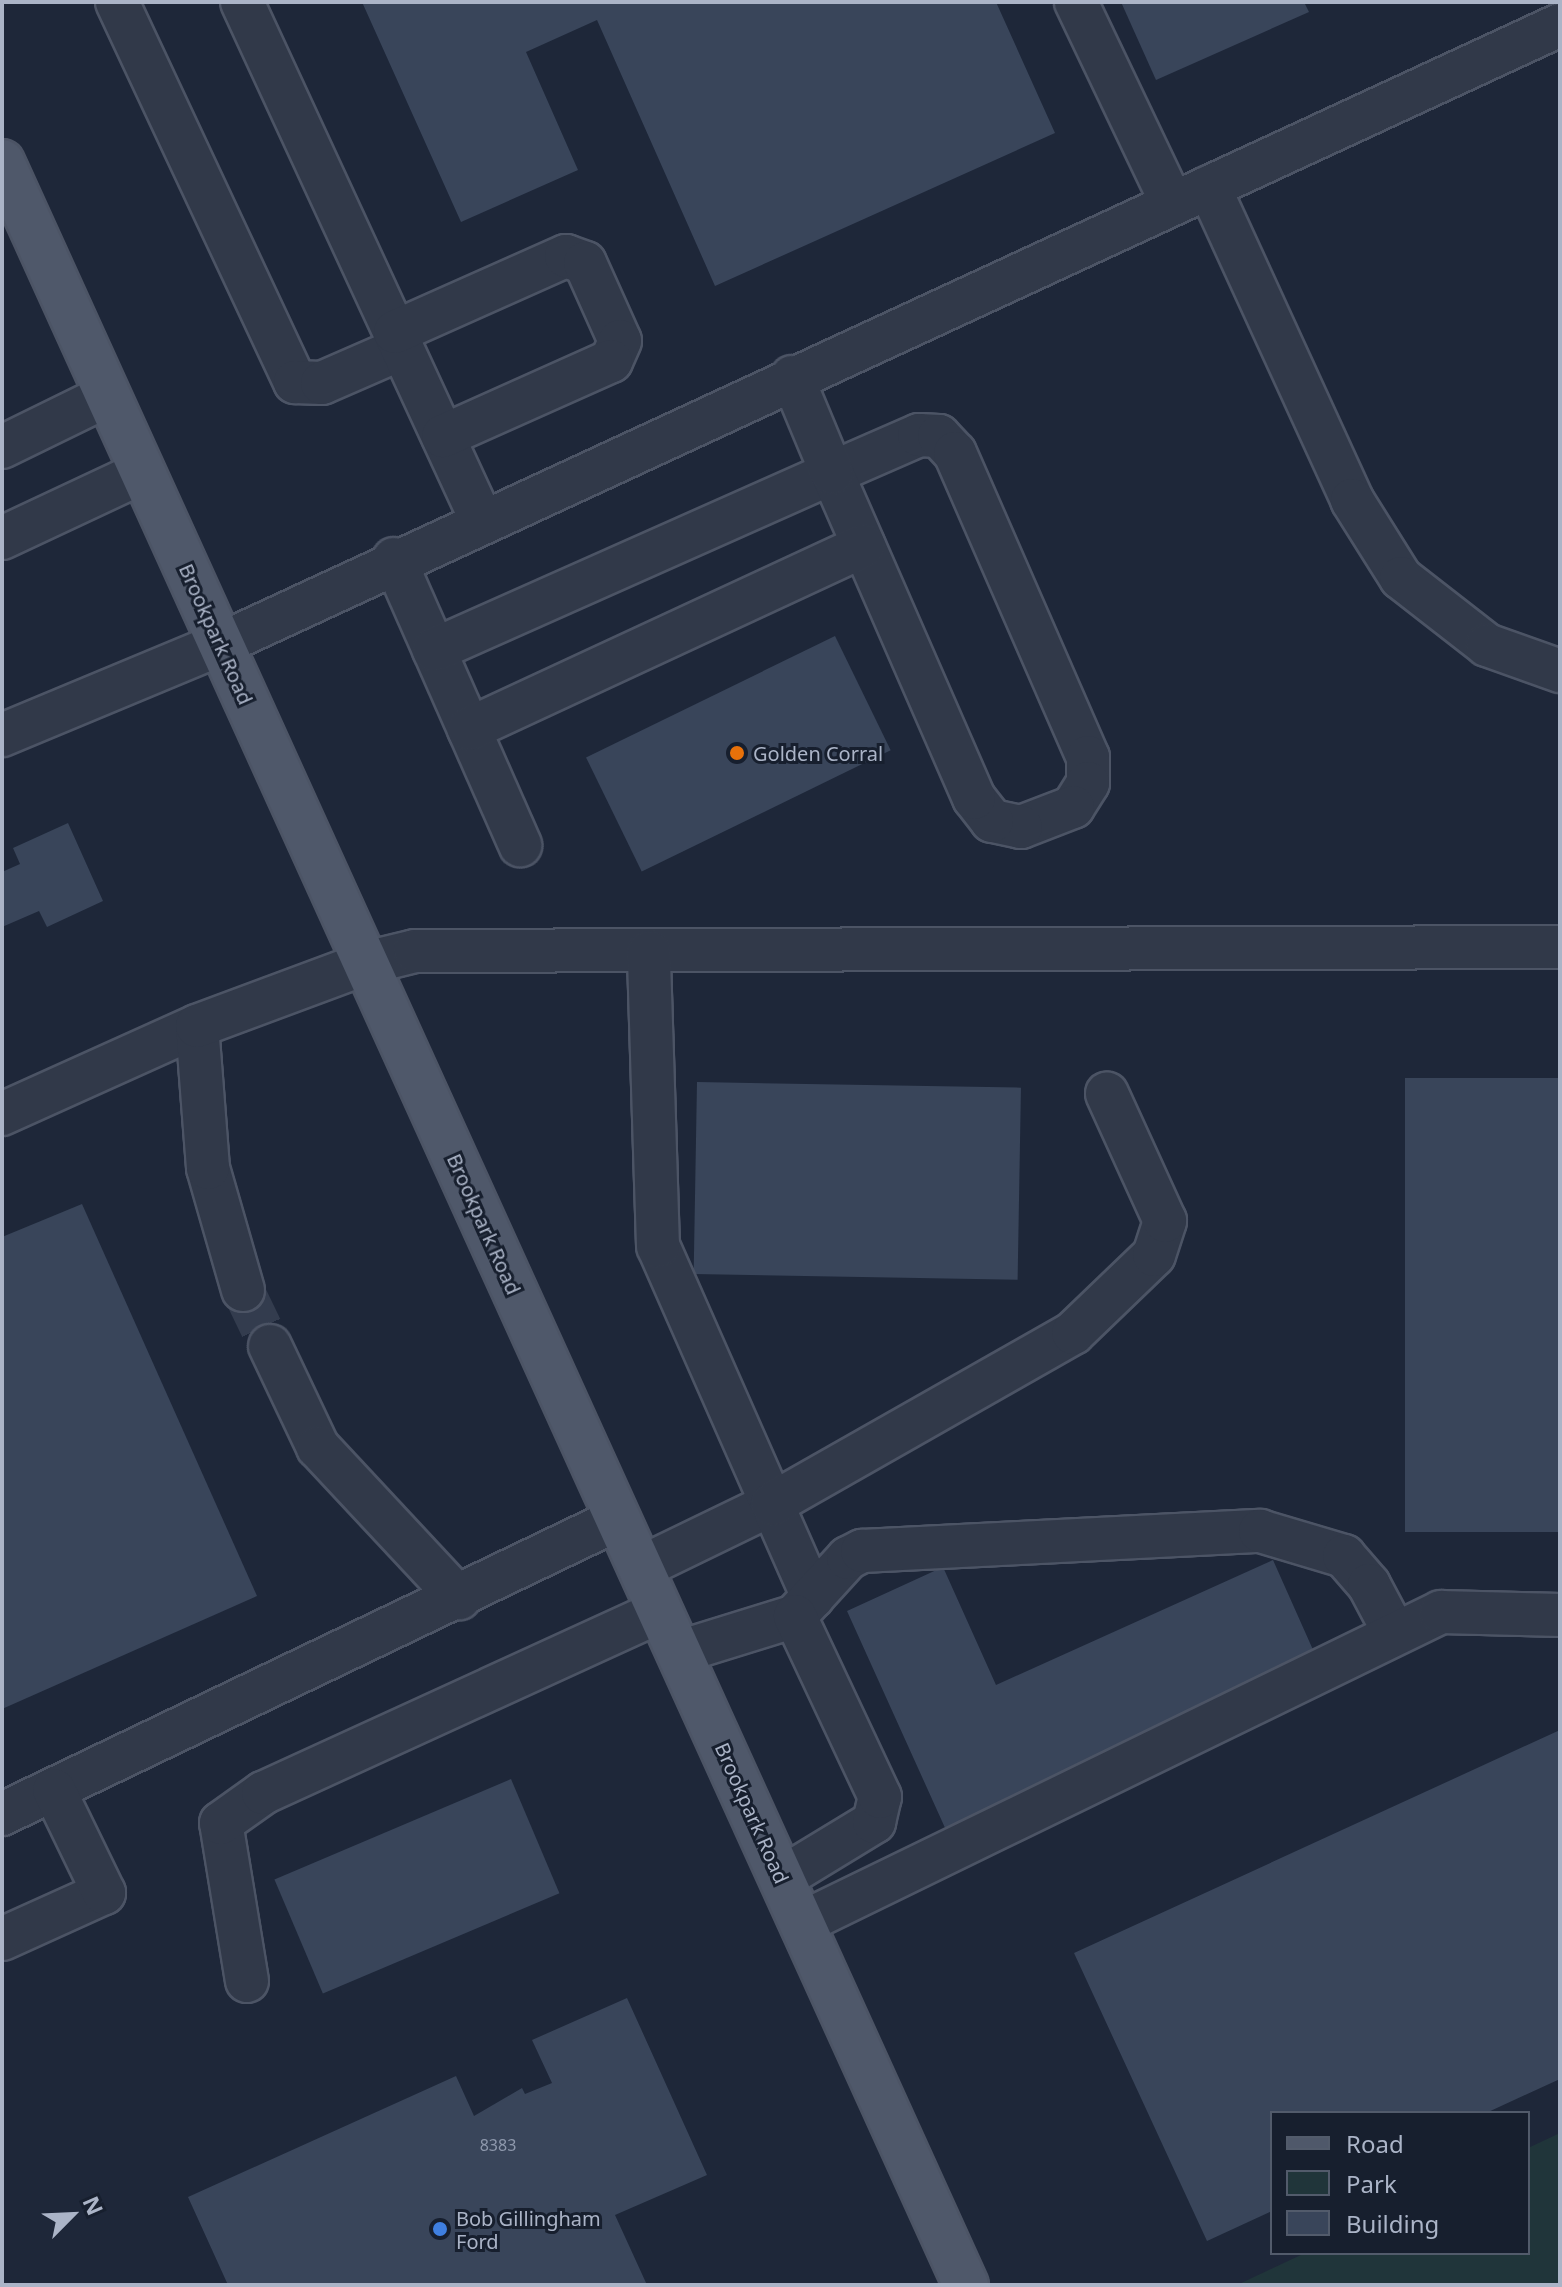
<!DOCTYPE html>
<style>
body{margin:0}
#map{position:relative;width:1562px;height:2287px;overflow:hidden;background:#1e2739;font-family:"Noto Sans",sans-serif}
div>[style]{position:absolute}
.green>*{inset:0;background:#20353a}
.building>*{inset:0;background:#39455a;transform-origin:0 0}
.minor-tunnel>*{height:42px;margin-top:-21px;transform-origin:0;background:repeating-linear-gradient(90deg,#333c4e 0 42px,transparent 0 63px)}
.roads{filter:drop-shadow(2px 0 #4c5465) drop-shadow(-2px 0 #4c5465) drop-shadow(0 2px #4c5465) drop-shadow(0 -2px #4c5465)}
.minor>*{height:42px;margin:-21px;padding:0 21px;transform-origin:21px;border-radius:21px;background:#313949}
.major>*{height:44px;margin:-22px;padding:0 22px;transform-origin:22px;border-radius:22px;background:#4f586a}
.dots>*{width:22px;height:22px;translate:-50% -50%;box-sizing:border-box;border:4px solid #171f2e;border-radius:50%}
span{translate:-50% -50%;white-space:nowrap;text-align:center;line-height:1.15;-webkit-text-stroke:6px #171f2e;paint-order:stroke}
.number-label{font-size:16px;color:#8e98ac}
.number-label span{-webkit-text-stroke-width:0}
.street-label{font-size:20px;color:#abb4c7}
.poi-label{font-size:20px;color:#abb4c7}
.left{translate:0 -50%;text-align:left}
.frame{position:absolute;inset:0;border:4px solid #abb4c7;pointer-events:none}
.legend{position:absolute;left:1270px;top:2111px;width:260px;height:144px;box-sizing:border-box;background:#171f2e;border:2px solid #525b6b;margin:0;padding:10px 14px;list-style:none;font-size:24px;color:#abb4c7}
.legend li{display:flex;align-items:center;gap:16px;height:40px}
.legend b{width:40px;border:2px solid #525b6b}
.north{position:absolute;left:32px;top:2175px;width:80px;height:80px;-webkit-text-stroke:6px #171f2e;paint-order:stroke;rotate:66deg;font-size:22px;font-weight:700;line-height:32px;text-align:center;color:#abb4c7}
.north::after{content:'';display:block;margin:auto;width:28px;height:36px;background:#abb4c7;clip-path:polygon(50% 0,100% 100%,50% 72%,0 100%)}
</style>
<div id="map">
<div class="green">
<div style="clip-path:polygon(1560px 2133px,1560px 2285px,1237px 2285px,1305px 2253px,1528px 2253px,1528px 2148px)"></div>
</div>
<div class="building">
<div style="clip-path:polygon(362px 2px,996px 2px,1055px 133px,715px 286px,597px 20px,526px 52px,578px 170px,461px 222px)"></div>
<div style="clip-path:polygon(1121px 2px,1304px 2px,1309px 12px,1156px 80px)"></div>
<div style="left:835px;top:636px;width:127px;height:277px;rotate:64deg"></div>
<div style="clip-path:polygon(68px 823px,103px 901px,47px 927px,39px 911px,2px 927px,2px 872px,20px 864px,13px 848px)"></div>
<div style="left:1560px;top:1078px;width:454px;height:155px;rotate:90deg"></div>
<div style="left:697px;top:1082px;width:324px;height:192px;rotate:1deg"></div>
<div style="clip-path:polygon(82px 1204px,257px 1596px,2px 1709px,2px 1237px)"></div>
<div style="clip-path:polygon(1273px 1560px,1318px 1661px,946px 1830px,847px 1611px,943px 1567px,996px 1685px)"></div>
<div style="clip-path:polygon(1560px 1730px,1560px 2079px,1486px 2113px,1272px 2113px,1272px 2211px,1207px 2241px,1074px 1953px)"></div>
<div style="left:511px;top:1779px;width:124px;height:257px;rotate:67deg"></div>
<div style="clip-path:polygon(627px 1998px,707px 2175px,615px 2215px,647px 2285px,228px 2285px,188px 2197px,456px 2076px,474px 2116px,522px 2088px,525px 2094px,552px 2083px,532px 2040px)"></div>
</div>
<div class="minor-tunnel">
<div style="left:243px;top:1290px;width:62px;rotate:64.3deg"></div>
</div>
<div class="roads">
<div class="minor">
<div style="left:117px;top:2px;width:420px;rotate:64.9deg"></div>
<div style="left:295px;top:382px;width:27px;rotate:2deg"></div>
<div style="left:322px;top:383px;width:87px;rotate:-23.6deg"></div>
<div style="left:242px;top:2px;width:570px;rotate:65.19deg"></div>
<div style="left:1076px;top:2px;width:223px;rotate:64.5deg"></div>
<div style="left:1209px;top:187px;width:344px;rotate:65.4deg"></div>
<div style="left:1352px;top:500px;width:92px;rotate:57.9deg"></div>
<div style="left:1401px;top:578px;width:109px;rotate:37.9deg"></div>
<div style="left:1487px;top:645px;width:77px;rotate:19.6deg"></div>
<div style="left:395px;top:332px;width:187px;rotate:-24deg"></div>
<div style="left:566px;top:256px;width:20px;rotate:20deg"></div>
<div style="left:585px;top:263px;width:85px;rotate:65.8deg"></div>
<div style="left:620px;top:341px;width:22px;rotate:114deg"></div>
<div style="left:611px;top:361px;width:184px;rotate:155.9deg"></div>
<div style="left:2px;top:447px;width:118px;rotate:-26.1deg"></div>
<div style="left:2px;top:538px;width:156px;rotate:-25.1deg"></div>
<div style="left:394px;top:559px;width:313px;rotate:66.2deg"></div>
<div style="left:434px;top:650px;width:436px;rotate:-24deg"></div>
<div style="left:832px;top:473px;width:95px;rotate:-23.6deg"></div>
<div style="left:919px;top:435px;width:20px;rotate:3deg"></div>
<div style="left:939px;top:436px;width:23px;rotate:47deg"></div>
<div style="left:955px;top:453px;width:332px;rotate:66.4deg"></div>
<div style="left:1088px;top:757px;width:26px;rotate:90deg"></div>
<div style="left:1088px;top:783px;width:28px;rotate:122deg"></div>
<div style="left:1073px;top:807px;width:56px;rotate:159deg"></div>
<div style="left:1021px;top:827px;width:30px;rotate:-168deg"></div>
<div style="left:992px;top:821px;width:29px;rotate:-128deg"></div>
<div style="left:974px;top:798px;width:355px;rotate:-113.6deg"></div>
<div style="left:832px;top:473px;width:104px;rotate:-112.6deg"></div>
<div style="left:469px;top:729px;width:435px;rotate:-24.9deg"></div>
<div style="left:2px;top:735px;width:237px;rotate:-22.6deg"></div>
<div style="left:221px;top:644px;width:1475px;rotate:-24.81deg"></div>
<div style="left:2px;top:1114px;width:214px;rotate:-24.3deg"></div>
<div style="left:243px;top:1290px;width:127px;rotate:-106deg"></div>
<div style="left:208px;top:1168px;width:142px;rotate:-94.4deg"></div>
<div style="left:197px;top:1026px;width:180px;rotate:-20.4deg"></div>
<div style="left:366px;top:963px;width:50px;rotate:-13.8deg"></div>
<div style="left:415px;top:951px;width:1145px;rotate:-0.2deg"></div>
<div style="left:270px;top:1346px;width:112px;rotate:64.6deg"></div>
<div style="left:318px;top:1447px;width:207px;rotate:47deg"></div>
<div style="left:640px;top:1568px;width:147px;rotate:-25.9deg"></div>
<div style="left:772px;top:1504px;width:282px;rotate:-113.8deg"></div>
<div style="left:658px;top:1246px;width:294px;rotate:-91.8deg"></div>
<div style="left:813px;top:1597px;width:102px;rotate:-113.8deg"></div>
<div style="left:772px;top:1504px;width:346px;rotate:-29.6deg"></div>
<div style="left:1073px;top:1333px;width:112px;rotate:-43.9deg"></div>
<div style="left:1154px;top:1255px;width:36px;rotate:-72deg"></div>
<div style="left:1165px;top:1221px;width:140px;rotate:-114.5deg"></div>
<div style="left:679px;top:1652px;width:121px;rotate:-17.2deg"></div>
<div style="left:795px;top:1616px;width:79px;rotate:-47.6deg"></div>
<div style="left:848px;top:1558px;width:16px;rotate:-27deg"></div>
<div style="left:862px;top:1551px;width:399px;rotate:-2.9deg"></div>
<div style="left:1260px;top:1531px;width:88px;rotate:16.6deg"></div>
<div style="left:1344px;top:1556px;width:38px;rotate:49deg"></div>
<div style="left:1369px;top:1585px;width:55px;rotate:62deg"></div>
<div style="left:2px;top:1814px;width:683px;rotate:-25.59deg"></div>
<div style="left:782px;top:1878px;width:108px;rotate:-31.3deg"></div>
<div style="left:874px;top:1822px;width:26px;rotate:-77deg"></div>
<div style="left:880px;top:1797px;width:200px;rotate:-115.2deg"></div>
<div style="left:802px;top:1923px;width:711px;rotate:-25.95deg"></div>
<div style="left:1441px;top:1612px;width:119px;rotate:1.4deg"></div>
<div style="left:2px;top:1939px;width:112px;rotate:-24.3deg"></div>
<div style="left:104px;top:1893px;width:114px;rotate:-115.9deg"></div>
<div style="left:247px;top:1981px;width:160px;rotate:-99.3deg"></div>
<div style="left:221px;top:1823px;width:52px;rotate:-35.5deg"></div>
<div style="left:263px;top:1793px;width:437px;rotate:-24.6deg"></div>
</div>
<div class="major">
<div style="left:2px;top:162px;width:2332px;rotate:65.58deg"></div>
</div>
</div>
<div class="dots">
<div style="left:737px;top:753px;background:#e8710a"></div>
<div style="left:440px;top:2229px;background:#3f7fe0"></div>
</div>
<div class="number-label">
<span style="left:498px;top:2145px">8383</span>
</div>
<div class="street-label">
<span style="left:216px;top:634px;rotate:66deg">Brookpark Road</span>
<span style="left:484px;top:1224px;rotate:66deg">Brookpark Road</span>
<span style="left:752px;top:1813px;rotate:66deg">Brookpark Road</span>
</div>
<div class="poi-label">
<span class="left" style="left:753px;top:753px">Golden Corral</span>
<span class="left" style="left:456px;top:2230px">Bob Gillingham<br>Ford</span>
</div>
<div class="frame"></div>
<ul class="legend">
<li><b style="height:10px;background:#4f586a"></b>Road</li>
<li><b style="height:22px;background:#20353a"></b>Park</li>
<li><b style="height:22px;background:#39455a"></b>Building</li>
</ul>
<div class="north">N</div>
</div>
